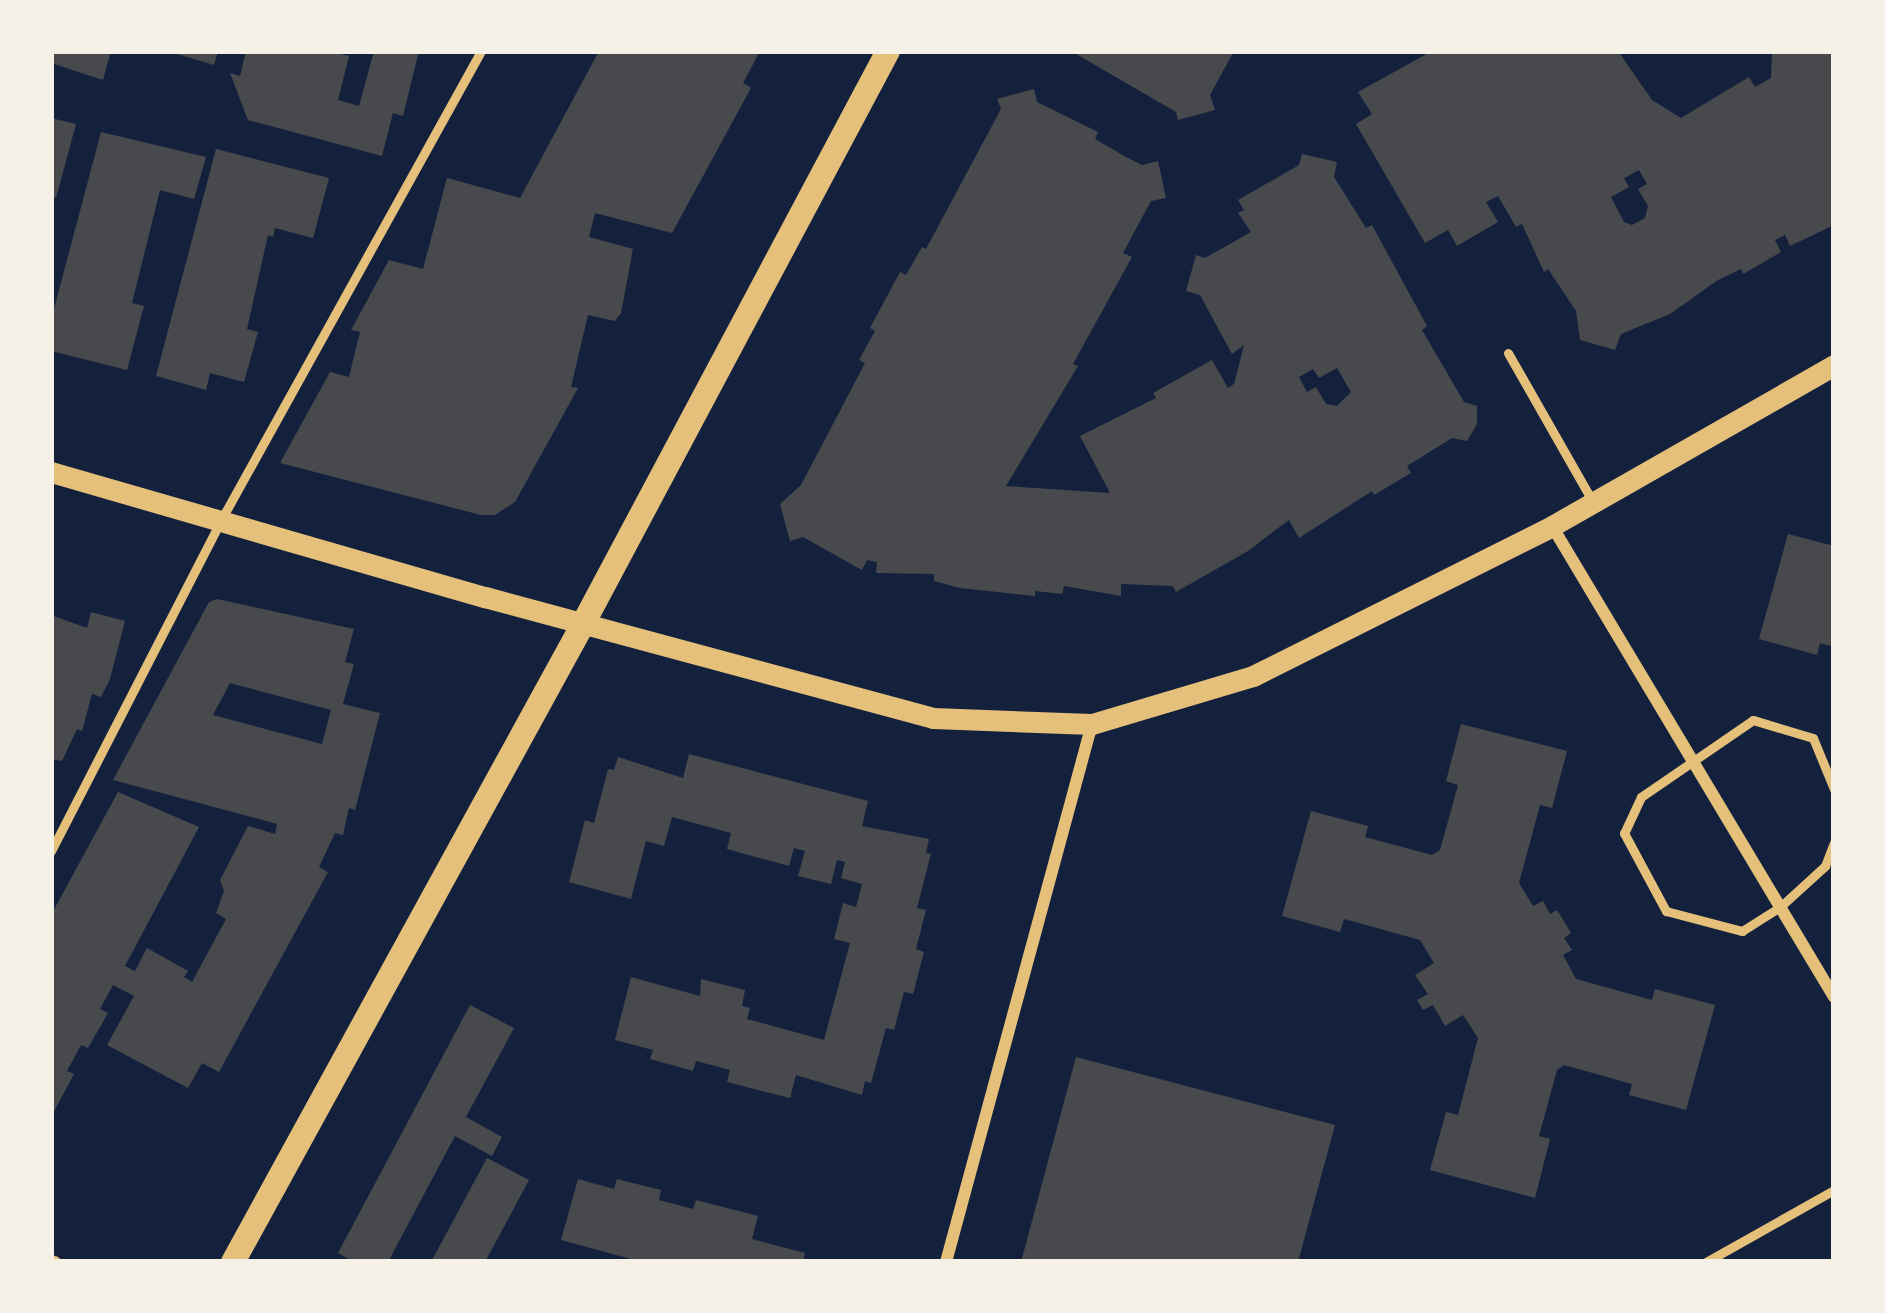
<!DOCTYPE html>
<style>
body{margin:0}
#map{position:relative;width:1885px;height:1313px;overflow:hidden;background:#14213d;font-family:Mulish,sans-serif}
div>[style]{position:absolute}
.building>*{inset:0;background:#48494c}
.service>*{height:9px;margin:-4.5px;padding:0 4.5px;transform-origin:4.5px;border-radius:4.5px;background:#e5c07b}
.minor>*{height:12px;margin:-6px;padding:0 6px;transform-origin:6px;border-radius:6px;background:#e5c07b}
.tertiary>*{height:21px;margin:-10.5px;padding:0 10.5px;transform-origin:10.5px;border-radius:10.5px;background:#e5c07b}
.secondary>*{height:24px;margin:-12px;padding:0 12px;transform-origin:12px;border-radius:12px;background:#e5c07b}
span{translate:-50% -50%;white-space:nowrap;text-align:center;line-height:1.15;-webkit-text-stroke:9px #f6f1e7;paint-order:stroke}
.frame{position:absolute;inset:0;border:54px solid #f6f1e7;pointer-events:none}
</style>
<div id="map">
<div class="building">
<div style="clip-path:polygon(51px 51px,111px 51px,103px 80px,51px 63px)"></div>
<div style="clip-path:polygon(167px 51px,218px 51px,214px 65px)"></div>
<div style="clip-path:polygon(246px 51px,328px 51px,349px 56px,338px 100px,359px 106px,374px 51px,419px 51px,403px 116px,393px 113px,382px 156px,248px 120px,230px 73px,240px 76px)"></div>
<div style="clip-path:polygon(599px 51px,760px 51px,743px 83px,751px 88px,672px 233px,595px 213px,589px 237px,633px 249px,621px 313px,615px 321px,588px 315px,571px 387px,578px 388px,515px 502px,495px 515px,481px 515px,280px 463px,330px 372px,349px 377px,360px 332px,351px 330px,389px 260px,423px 269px,447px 178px,520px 198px)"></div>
<div style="clip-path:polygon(1071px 51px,1234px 51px,1210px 95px,1215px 110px,1178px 120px,1176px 112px)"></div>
<div style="clip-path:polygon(evenodd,1432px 51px,1618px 51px,1652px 100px,1681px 118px,1749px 77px,1755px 87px,1771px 78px,1772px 51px,1834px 51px,1834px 225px,1790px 246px,1785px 235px,1775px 240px,1781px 252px,1743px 274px,1741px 269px,1718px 280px,1670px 314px,1621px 334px,1615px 350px,1580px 340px,1576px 311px,1548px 269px,1544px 272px,1522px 224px,1516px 227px,1498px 196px,1486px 202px,1498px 222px,1457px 246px,1448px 230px,1425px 243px,1356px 124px,1372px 114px,1358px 92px,1432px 51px,1639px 170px,1647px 184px,1638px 189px,1648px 206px,1645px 218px,1632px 225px,1624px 222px,1611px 197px,1629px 187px,1624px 178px,1639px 170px)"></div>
<div style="clip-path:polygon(evenodd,1034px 89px,1037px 102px,1098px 132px,1095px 139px,1126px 157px,1142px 165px,1158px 161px,1166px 198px,1151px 201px,1123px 253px,1132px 257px,1073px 364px,1078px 366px,1006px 486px,1110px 493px,1080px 436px,1156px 398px,1153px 393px,1212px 360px,1228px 388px,1234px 384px,1244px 345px,1232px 354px,1200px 295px,1186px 291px,1196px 255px,1205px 258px,1251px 232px,1238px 213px,1244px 210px,1238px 200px,1299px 165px,1302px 154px,1337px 162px,1334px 177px,1366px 228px,1372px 225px,1427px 326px,1422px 330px,1464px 402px,1477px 406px,1477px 424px,1467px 441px,1452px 438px,1407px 466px,1411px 473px,1374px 495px,1372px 491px,1299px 538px,1289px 520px,1248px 551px,1176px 592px,1173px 586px,1121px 584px,1121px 596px,1064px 586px,1062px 594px,1035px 591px,1035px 596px,960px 588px,934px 581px,934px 574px,876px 573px,877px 562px,867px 560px,862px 570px,803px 537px,790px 541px,780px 504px,801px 485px,865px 363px,859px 360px,875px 331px,870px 328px,900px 272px,906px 275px,922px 247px,926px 249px,1001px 109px,997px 99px,1034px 89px,1337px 368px,1351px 392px,1337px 406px,1326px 404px,1316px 387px,1307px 392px,1299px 377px,1313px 369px,1319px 378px,1337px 368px)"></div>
<div style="clip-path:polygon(51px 118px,76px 124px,56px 198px,51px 196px)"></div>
<div style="clip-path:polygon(101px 132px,206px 157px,194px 199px,160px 190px,132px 303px,144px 306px,127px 370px,51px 351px,51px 320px)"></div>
<div style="clip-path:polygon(216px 149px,329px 178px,313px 238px,275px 228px,273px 237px,268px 235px,247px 329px,258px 332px,244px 382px,210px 373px,206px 390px,156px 376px)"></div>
<div style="clip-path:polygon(1788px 534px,1834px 546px,1834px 647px,1820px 643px,1817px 655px,1759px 639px)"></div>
<div style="clip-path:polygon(evenodd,217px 599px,354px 629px,345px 662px,354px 664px,343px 704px,380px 713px,355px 810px,349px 808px,343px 835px,335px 833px,319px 867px,328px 872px,219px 1072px,202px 1063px,188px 1088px,107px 1045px,134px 996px,113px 985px,100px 1009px,108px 1013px,88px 1048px,81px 1045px,67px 1071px,74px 1074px,51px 1117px,51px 915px,118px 792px,199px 827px,125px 966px,135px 971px,147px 948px,188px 971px,184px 977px,192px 982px,226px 919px,216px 913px,224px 891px,220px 880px,248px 826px,275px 834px,277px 824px,113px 780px,209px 602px,217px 599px,230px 683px,331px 710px,322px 744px,213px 715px,230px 683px)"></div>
<div style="clip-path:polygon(91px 612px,125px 621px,110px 679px,101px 697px,92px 694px,82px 731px,77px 729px,62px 761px,51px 759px,51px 615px,87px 628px)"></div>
<div style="clip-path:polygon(1461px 724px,1567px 751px,1552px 808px,1540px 805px,1519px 883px,1533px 906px,1543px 901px,1550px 914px,1557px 910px,1571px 933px,1564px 938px,1572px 950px,1563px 955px,1576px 979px,1652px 1000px,1655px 989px,1715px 1005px,1686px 1110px,1629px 1095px,1632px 1084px,1564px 1065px,1557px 1070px,1539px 1136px,1550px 1139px,1535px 1198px,1430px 1170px,1446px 1112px,1458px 1115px,1478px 1038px,1463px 1015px,1445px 1026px,1433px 1005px,1423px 1010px,1417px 1000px,1428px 994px,1415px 975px,1434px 963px,1420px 940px,1344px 919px,1340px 932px,1282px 916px,1311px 811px,1368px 826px,1365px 837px,1432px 855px,1440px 850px,1458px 785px,1446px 781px)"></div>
<div style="clip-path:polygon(689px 754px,868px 801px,862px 826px,929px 839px,926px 853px,931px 854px,917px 908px,926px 910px,916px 949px,924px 952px,913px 994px,904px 992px,894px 1030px,886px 1028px,871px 1083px,865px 1081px,862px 1095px,796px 1075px,790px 1098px,727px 1082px,730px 1070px,696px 1061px,693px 1071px,650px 1059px,653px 1050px,615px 1040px,631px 977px,700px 996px,701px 979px,745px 990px,742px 1006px,750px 1008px,747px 1019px,824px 1040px,850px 943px,834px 939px,843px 903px,856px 907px,862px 884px,841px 878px,845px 862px,837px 860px,831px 884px,798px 876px,805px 851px,794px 848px,789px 866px,727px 849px,731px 833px,672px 817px,664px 846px,646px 841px,631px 899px,569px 882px,585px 820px,594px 823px,608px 769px,614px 770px,618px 757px,683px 778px)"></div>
<div style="clip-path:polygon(470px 1005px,514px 1028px,466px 1117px,502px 1137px,492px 1156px,455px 1136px,388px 1262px,354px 1262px,338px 1253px)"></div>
<div style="clip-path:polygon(1076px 1057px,1335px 1125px,1298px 1262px,1021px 1262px)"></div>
<div style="clip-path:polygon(487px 1158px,529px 1180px,485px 1262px,431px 1262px)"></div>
<div style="clip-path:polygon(578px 1179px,614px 1189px,617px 1179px,661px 1190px,659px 1200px,693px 1209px,696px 1200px,758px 1216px,752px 1239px,805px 1253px,803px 1262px,642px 1262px,561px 1240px)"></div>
</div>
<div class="service">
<div style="left:1508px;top:353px;width:172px;rotate:60.3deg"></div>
<div style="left:1834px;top:789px;width:55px;rotate:-112.4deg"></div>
<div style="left:1813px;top:738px;width:63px;rotate:-163.3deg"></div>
<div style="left:1753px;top:720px;width:136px;rotate:145.5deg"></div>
<div style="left:1641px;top:797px;width:40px;rotate:115deg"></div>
<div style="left:1624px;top:833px;width:89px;rotate:61.7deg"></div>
<div style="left:1666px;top:911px;width:79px;rotate:14.7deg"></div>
<div style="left:1742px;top:931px;width:45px;rotate:-32.3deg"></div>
<div style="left:1780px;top:907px;width:61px;rotate:-42.3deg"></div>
<div style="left:1825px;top:866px;width:25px;rotate:-69deg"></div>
<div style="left:51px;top:851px;width:372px;rotate:-62.8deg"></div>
<div style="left:221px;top:520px;width:536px;rotate:-61deg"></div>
<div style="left:1706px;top:1262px;width:147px;rotate:-29.4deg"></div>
</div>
<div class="minor">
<div style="left:1552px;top:526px;width:549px;rotate:59.09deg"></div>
<div style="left:51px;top:1261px;width:4px;rotate:14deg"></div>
<div style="left:946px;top:1262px;width:557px;rotate:-74.82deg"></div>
</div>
<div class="tertiary">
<div style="left:51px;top:472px;width:452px;rotate:16.1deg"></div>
<div style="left:485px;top:597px;width:464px;rotate:15.1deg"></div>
<div style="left:933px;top:718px;width:159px;rotate:2.2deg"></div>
<div style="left:1092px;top:724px;width:168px;rotate:-16.6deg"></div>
<div style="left:1253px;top:676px;width:335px;rotate:-26.6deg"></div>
<div style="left:1552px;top:526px;width:325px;rotate:-29.7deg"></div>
</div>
<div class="secondary">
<div style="left:233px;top:1262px;width:728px;rotate:-61.25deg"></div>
<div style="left:583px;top:624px;width:649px;rotate:-61.97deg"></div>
</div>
<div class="frame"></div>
</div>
